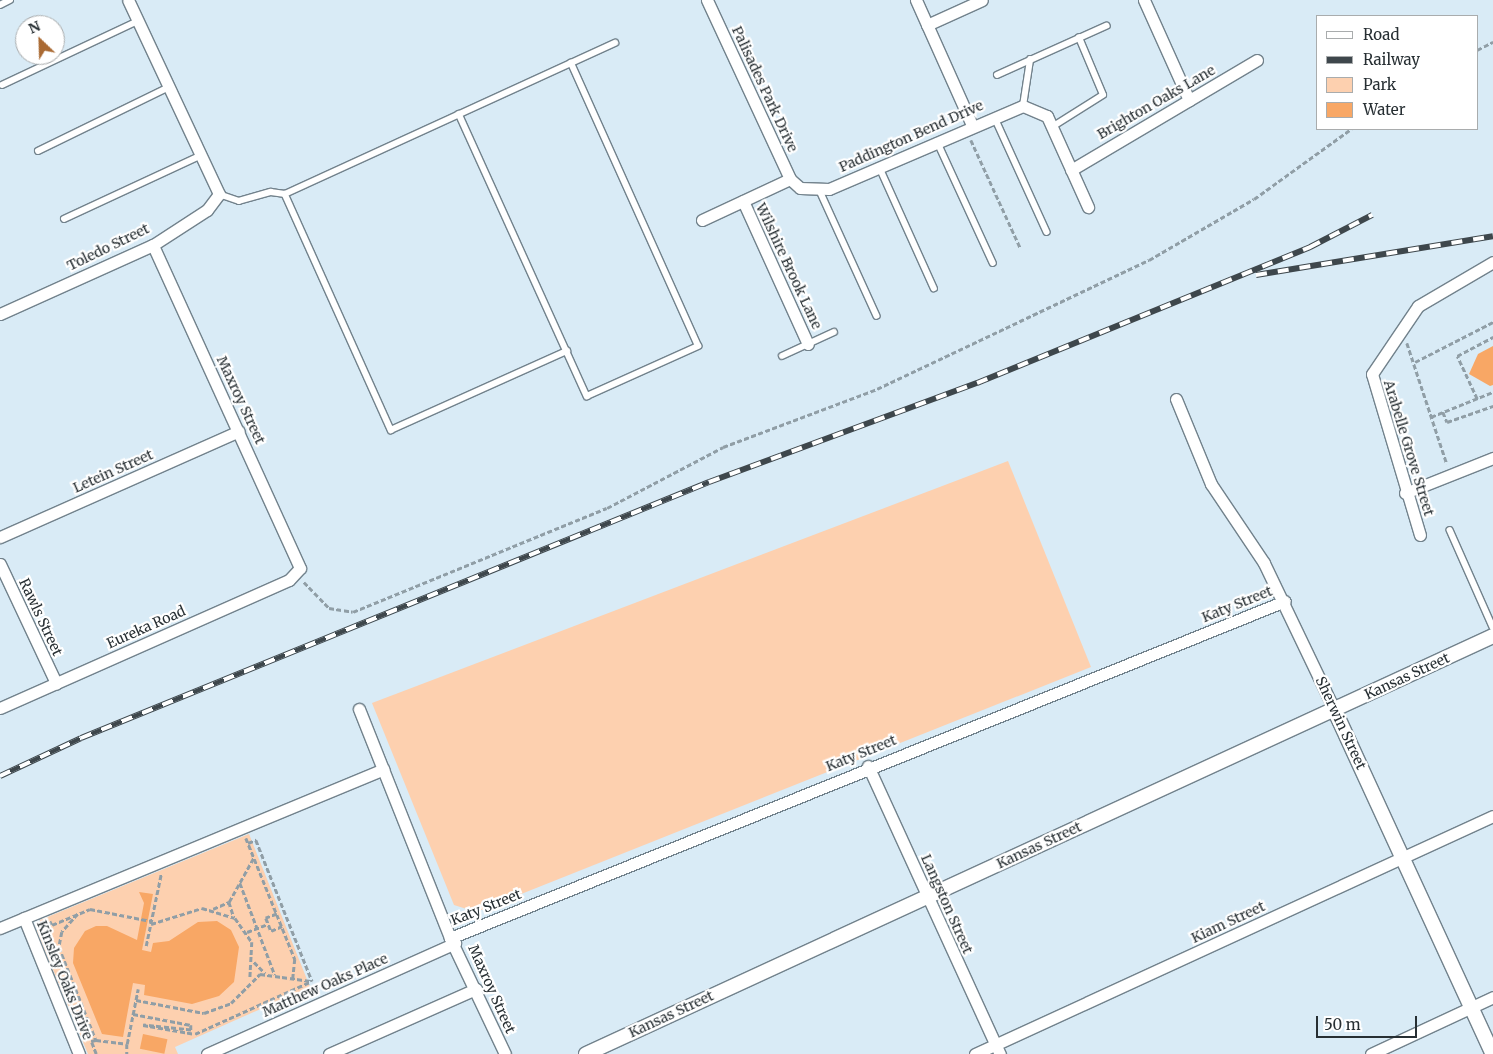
<!DOCTYPE html>
<style>
body{margin:0}
#map{position:relative;width:1493px;height:1054px;overflow:hidden;background:#d9ebf6;font-family:Merriweather,serif}
div>[style]{position:absolute}
.green>*{inset:0;background:#fdd0af}
.water>*{inset:0;background:#f8a765;transform-origin:0 0}
.path>*{height:2.5px;margin-top:-1.25px;transform-origin:0;background:repeating-linear-gradient(90deg,#909ea6 0 5px,transparent 0 7.5px)}
.roads{filter:drop-shadow(1px 0 #72828c) drop-shadow(-1px 0 #72828c) drop-shadow(0 1px #72828c) drop-shadow(0 -1px #72828c)}
.service>*{height:5.5px;margin:-2.75px;padding:0 2.75px;transform-origin:2.75px;border-radius:2.75px;background:#fff}
.minor>*{height:11px;margin:-5.5px;padding:0 5.5px;transform-origin:5.5px;border-radius:5.5px;background:#fff}
.tertiary>*{height:14px;margin:-7px;padding:0 7px;transform-origin:7px;border-radius:7px;background:#fff}
.rail>*{height:5.5px;margin-top:-2.75px;transform-origin:0;background:repeating-linear-gradient(90deg,#fff 0 11px,#3e474c 0 22px);box-sizing:border-box;border-block:1px solid #3e474c}
span{translate:-50% -50%;white-space:nowrap;text-align:center;line-height:1.15;-webkit-text-stroke:4.5px #fff;paint-order:stroke}
.street-label{font-size:14px;color:#272f33}
.legend{position:absolute;left:1316px;top:15px;width:162px;height:115px;box-sizing:border-box;background:#fff;border:1px solid #a9acad;margin:0;padding:6px 9px;list-style:none;font-size:15px;color:#272f33}
.legend li{display:flex;align-items:center;gap:10px;height:25px}
.legend b{width:25px;border:1px solid #a9acad}
.north{position:absolute;left:15px;top:15px;width:50px;height:50px;box-sizing:border-box;background:#fff;border:1px solid #a9acad;border-radius:50%;rotate:336deg;font-size:14px;font-weight:700;line-height:20px;text-align:center;color:#272f33}
.north::after{content:'';display:block;margin:auto;width:18px;height:22px;background:#aa6a33;clip-path:polygon(50% 0,100% 100%,50% 72%,0 100%)}
.scale{position:absolute;left:1316px;top:1016px;width:101px;height:22px;box-sizing:border-box;border:2px solid #272f33;border-top:0;padding-left:6px;font-size:15px;line-height:18px;white-space:nowrap;color:#272f33;-webkit-text-stroke:4px #fff;paint-order:stroke}
</style>
<div id="map">
<div class="green">
<div style="clip-path:polygon(1008px 461px,1091px 667px,476px 912px,454px 905px,372px 703px)"></div>
<div style="clip-path:polygon(249px 834px,310px 987px,175px 1047px,178px 1054px,88px 1054px,37px 931px,40px 920px)"></div>
</div>
<div class="water">
<div style="clip-path:polygon(1493px 346px,1493px 385px,1490px 386px,1469px 374px,1478px 354px)"></div>
<div style="clip-path:polygon(139px 892px,153px 894px,142px 950px,151px 952px,153px 943px,169px 941px,198px 922px,217px 921px,231px 930px,239px 947px,234px 982px,219px 996px,192px 1004px,144px 995px,145px 985px,133px 983px,123px 1037px,102px 1034px,73px 963px,74px 948px,85px 931px,96px 926px,107px 926px,137px 940px,144px 903px)"></div>
<div style="left:143px;top:1034px;width:25px;height:15px;rotate:12deg"></div>
</div>
<div class="path">
<div style="left:1477px;top:50px;width:18px;rotate:-27deg"></div>
<div style="left:971px;top:140px;width:118px;rotate:65.4deg"></div>
<div style="left:1407px;top:343px;width:127px;rotate:71.7deg"></div>
<div style="left:1415px;top:362px;width:88px;rotate:-27.1deg"></div>
<div style="left:1477px;top:399px;width:47px;rotate:-114.9deg"></div>
<div style="left:1457px;top:356px;width:41px;rotate:-27.8deg"></div>
<div style="left:1443px;top:412px;width:11px;rotate:68deg"></div>
<div style="left:1447px;top:422px;width:49px;rotate:-19.2deg"></div>
<div style="left:1431px;top:417px;width:67px;rotate:-22deg"></div>
<div style="left:304px;top:582px;width:36px;rotate:46deg"></div>
<div style="left:329px;top:608px;width:24px;rotate:9deg"></div>
<div style="left:353px;top:612px;width:274px;rotate:-22.3deg"></div>
<div style="left:607px;top:508px;width:131px;rotate:-27.7deg"></div>
<div style="left:723px;top:447px;width:165px;rotate:-20.6deg"></div>
<div style="left:877px;top:389px;width:301px;rotate:-25.4deg"></div>
<div style="left:1149px;top:260px;width:121px;rotate:-30.2deg"></div>
<div style="left:1254px;top:199px;width:120px;rotate:-35.8deg"></div>
<div style="left:246px;top:838px;width:131px;rotate:68deg"></div>
<div style="left:295px;top:959px;width:19px;rotate:96deg"></div>
<div style="left:248px;top:843px;width:9px;rotate:-21deg"></div>
<div style="left:256px;top:840px;width:152px;rotate:68.3deg"></div>
<div style="left:240px;top:883px;width:98px;rotate:69.2deg"></div>
<div style="left:229px;top:902px;width:16px;rotate:72deg"></div>
<div style="left:213px;top:909px;width:17px;rotate:-24deg"></div>
<div style="left:229px;top:902px;width:51px;rotate:-60.9deg"></div>
<div style="left:78px;top:914px;width:24px;rotate:132deg"></div>
<div style="left:62px;top:932px;width:15px;rotate:101deg"></div>
<div style="left:59px;top:947px;width:100px;rotate:68.3deg"></div>
<div style="left:96px;top:1040px;width:31px;rotate:7deg"></div>
<div style="left:127px;top:1044px;width:56px;rotate:-78.7deg"></div>
<div style="left:277px;top:914px;width:12px;rotate:160deg"></div>
<div style="left:266px;top:918px;width:14px;rotate:69deg"></div>
<div style="left:271px;top:931px;width:12px;rotate:-24deg"></div>
<div style="left:50px;top:921px;width:4px;rotate:63deg"></div>
<div style="left:52px;top:925px;width:41px;rotate:-22.8deg"></div>
<div style="left:90px;top:909px;width:62px;rotate:11.1deg"></div>
<div style="left:151px;top:924px;width:53px;rotate:-17.4deg"></div>
<div style="left:202px;top:908px;width:34px;rotate:17deg"></div>
<div style="left:235px;top:918px;width:29px;rotate:55deg"></div>
<div style="left:252px;top:942px;width:36px;rotate:93deg"></div>
<div style="left:247px;top:932px;width:22px;rotate:-21deg"></div>
<div style="left:146px;top:946px;width:74px;rotate:-78.2deg"></div>
<div style="left:254px;top:962px;width:16px;rotate:45deg"></div>
<div style="left:136px;top:1000px;width:69px;rotate:10.8deg"></div>
<div style="left:204px;top:1013px;width:29px;rotate:-20deg"></div>
<div style="left:231px;top:1003px;width:41px;rotate:-45deg"></div>
<div style="left:260px;top:974px;width:51px;rotate:7.8deg"></div>
<div style="left:133px;top:1014px;width:59px;rotate:10.7deg"></div>
<div style="left:191px;top:1025px;width:5px;rotate:90deg"></div>
<div style="left:191px;top:1030px;width:48px;rotate:-174.1deg"></div>
<div style="left:143px;top:1025px;width:53px;rotate:9.8deg"></div>
<div style="left:195px;top:1034px;width:128px;rotate:-24.4deg"></div>
<div style="left:127px;top:1044px;width:10px;rotate:90deg"></div>
<div style="left:96px;top:1054px;width:14px;rotate:-111deg"></div>
<div style="left:91px;top:1041px;width:5px;rotate:-11deg"></div>
</div>
<div class="roads">
<div class="service">
<div style="left:0;top:5px;width:11px;rotate:-27deg"></div>
<div style="left:997px;top:75px;width:120px;rotate:-24.2deg"></div>
<div style="left:2px;top:85px;width:150px;rotate:-25.2deg"></div>
<div style="left:1023px;top:106px;width:47px;rotate:-81.3deg"></div>
<div style="left:459px;top:114px;width:310px;rotate:65.6deg"></div>
<div style="left:587px;top:396px;width:122px;rotate:-24.2deg"></div>
<div style="left:698px;top:346px;width:310px;rotate:-114.2deg"></div>
<div style="left:995px;top:118px;width:125px;rotate:65.5deg"></div>
<div style="left:1052px;top:127px;width:60px;rotate:-32.1deg"></div>
<div style="left:1103px;top:95px;width:62px;rotate:-112.8deg"></div>
<div style="left:937px;top:141px;width:134px;rotate:65.3deg"></div>
<div style="left:38px;top:151px;width:146px;rotate:-26deg"></div>
<div style="left:879px;top:166px;width:134px;rotate:65.7deg"></div>
<div style="left:820px;top:191px;width:137px;rotate:65.5deg"></div>
<div style="left:219px;top:194px;width:21px;rotate:19deg"></div>
<div style="left:239px;top:201px;width:33px;rotate:-16deg"></div>
<div style="left:271px;top:192px;width:14px;rotate:8deg"></div>
<div style="left:285px;top:194px;width:363px;rotate:-24.6deg"></div>
<div style="left:285px;top:194px;width:259px;rotate:65.8deg"></div>
<div style="left:391px;top:430px;width:193px;rotate:-24.2deg"></div>
<div style="left:64px;top:219px;width:152px;rotate:-24.9deg"></div>
<div style="left:782px;top:356px;width:57px;rotate:-24.8deg"></div>
<div style="left:1450px;top:530px;width:106px;rotate:66.1deg"></div>
</div>
<div class="minor">
<div style="left:707px;top:0;width:197px;rotate:65.1deg"></div>
<div style="left:790px;top:179px;width:13px;rotate:42deg"></div>
<div style="left:800px;top:188px;width:29px;rotate:2deg"></div>
<div style="left:829px;top:189px;width:211px;rotate:-23.2deg"></div>
<div style="left:1023px;top:106px;width:26px;rotate:23deg"></div>
<div style="left:1047px;top:116px;width:100px;rotate:65.7deg"></div>
<div style="left:916px;top:0;width:137px;rotate:65.9deg"></div>
<div style="left:1144px;top:0;width:110px;rotate:65.8deg"></div>
<div style="left:927px;top:25px;width:60px;rotate:-24.4deg"></div>
<div style="left:1071px;top:170px;width:216px;rotate:-30.6deg"></div>
<div style="left:743px;top:201px;width:157px;rotate:65.6deg"></div>
<div style="left:702px;top:220px;width:97px;rotate:-25deg"></div>
<div style="left:0;top:314px;width:168px;rotate:-24.3deg"></div>
<div style="left:153px;top:245px;width:64px;rotate:-32.9deg"></div>
<div style="left:207px;top:210px;width:20px;rotate:-53deg"></div>
<div style="left:219px;top:194px;width:214px;rotate:-115.1deg"></div>
<div style="left:1176px;top:399px;width:92px;rotate:67.6deg"></div>
<div style="left:1211px;top:484px;width:95px;rotate:56.1deg"></div>
<div style="left:1264px;top:563px;width:162px;rotate:64.4deg"></div>
<div style="left:1405px;top:493px;width:95px;rotate:-21.7deg"></div>
<div style="left:1420px;top:535px;width:168px;rotate:-106.6deg"></div>
<div style="left:1372px;top:374px;width:82px;rotate:-55.9deg"></div>
<div style="left:1418px;top:306px;width:87px;rotate:-30.4deg"></div>
<div style="left:0;top:537px;width:261px;rotate:-23.9deg"></div>
<div style="left:0;top:564px;width:132px;rotate:64.8deg"></div>
<div style="left:0;top:708px;width:316px;rotate:-23.9deg"></div>
<div style="left:289px;top:580px;width:16px;rotate:-47deg"></div>
<div style="left:300px;top:568px;width:355px;rotate:-114.5deg"></div>
<div style="left:359px;top:709px;width:246px;rotate:68.3deg"></div>
<div style="left:450px;top:938px;width:128px;rotate:64.6deg"></div>
<div style="left:868px;top:766px;width:317px;rotate:65.4deg"></div>
<div style="left:24px;top:918px;width:147px;rotate:68deg"></div>
<div style="left:0;top:928px;width:415px;rotate:-22.5deg"></div>
<div style="left:450px;top:938px;width:900px;rotate:-21.98deg"></div>
<div style="left:207px;top:1054px;width:272px;rotate:-24.1deg"></div>
<div style="left:329px;top:1054px;width:161px;rotate:-23.9deg"></div>
<div style="left:975px;top:1054px;width:570px;rotate:-24.68deg"></div>
<div style="left:1371px;top:1054px;width:135px;rotate:-25deg"></div>
</div>
<div class="tertiary">
<div style="left:1334px;top:709px;width:380px;rotate:65.3deg"></div>
<div style="left:586px;top:1054px;width:999px;rotate:-24.74deg"></div>
</div>
</div>
<div class="rail">
<div style="left:1256px;top:275px;width:240px;rotate:-9.3deg"></div>
<div style="left:0;top:776px;width:89px;rotate:-25.1deg"></div>
<div style="left:81px;top:738px;width:678px;rotate:-22.18deg"></div>
<div style="left:709px;top:482px;width:286px;rotate:-20.3deg"></div>
<div style="left:977px;top:383px;width:360px;rotate:-22.2deg"></div>
<div style="left:1310px;top:247px;width:70px;rotate:-27.3deg"></div>
</div>
<div class="street-label">
<span style="left:765px;top:89px;rotate:65deg">Palisades Park Drive</span>
<span style="left:1156px;top:102px;rotate:-30deg">Brighton Oaks Lane</span>
<span style="left:911px;top:136px;rotate:-24deg">Paddington Bend Drive</span>
<span style="left:108px;top:247px;rotate:-26deg">Toledo Street</span>
<span style="left:789px;top:266px;rotate:65deg">Wilshire Brook Lane</span>
<span style="left:241px;top:400px;rotate:65deg">Maxroy Street</span>
<span style="left:1409px;top:448px;rotate:73deg">Arabelle Grove Street</span>
<span style="left:113px;top:471px;rotate:-24deg">Letein Street</span>
<span style="left:1237px;top:604px;rotate:-22deg">Katy Street</span>
<span style="left:41px;top:617px;rotate:65deg">Rawls Street</span>
<span style="left:146px;top:627px;rotate:-24deg">Eureka Road</span>
<span style="left:1407px;top:676px;rotate:-25deg">Kansas Street</span>
<span style="left:1341px;top:723px;rotate:65deg">Sherwin Street</span>
<span style="left:861px;top:753px;rotate:-22deg">Katy Street</span>
<span style="left:1039px;top:845px;rotate:-25deg">Kansas Street</span>
<span style="left:947px;top:904px;rotate:66deg">Langston Street</span>
<span style="left:486px;top:907px;rotate:-22deg">Katy Street</span>
<span style="left:1228px;top:922px;rotate:-25deg">Kiam Street</span>
<span style="left:65px;top:980px;rotate:68deg">Kinsley Oaks Drive</span>
<span style="left:325px;top:985px;rotate:-24deg">Matthew Oaks Place</span>
<span style="left:492px;top:989px;rotate:66deg">Maxroy Street</span>
<span style="left:671px;top:1014px;rotate:-25deg">Kansas Street</span>
</div>
<ul class="legend">
<li><b style="height:6px;background:#fff"></b>Road</li>
<li><b style="height:6px;background:#3e474c"></b>Railway</li>
<li><b style="height:14px;background:#fdd0af"></b>Park</li>
<li><b style="height:14px;background:#f8a765"></b>Water</li>
</ul>
<div class="north">N</div>
<div class="scale">50 m</div>
</div>
